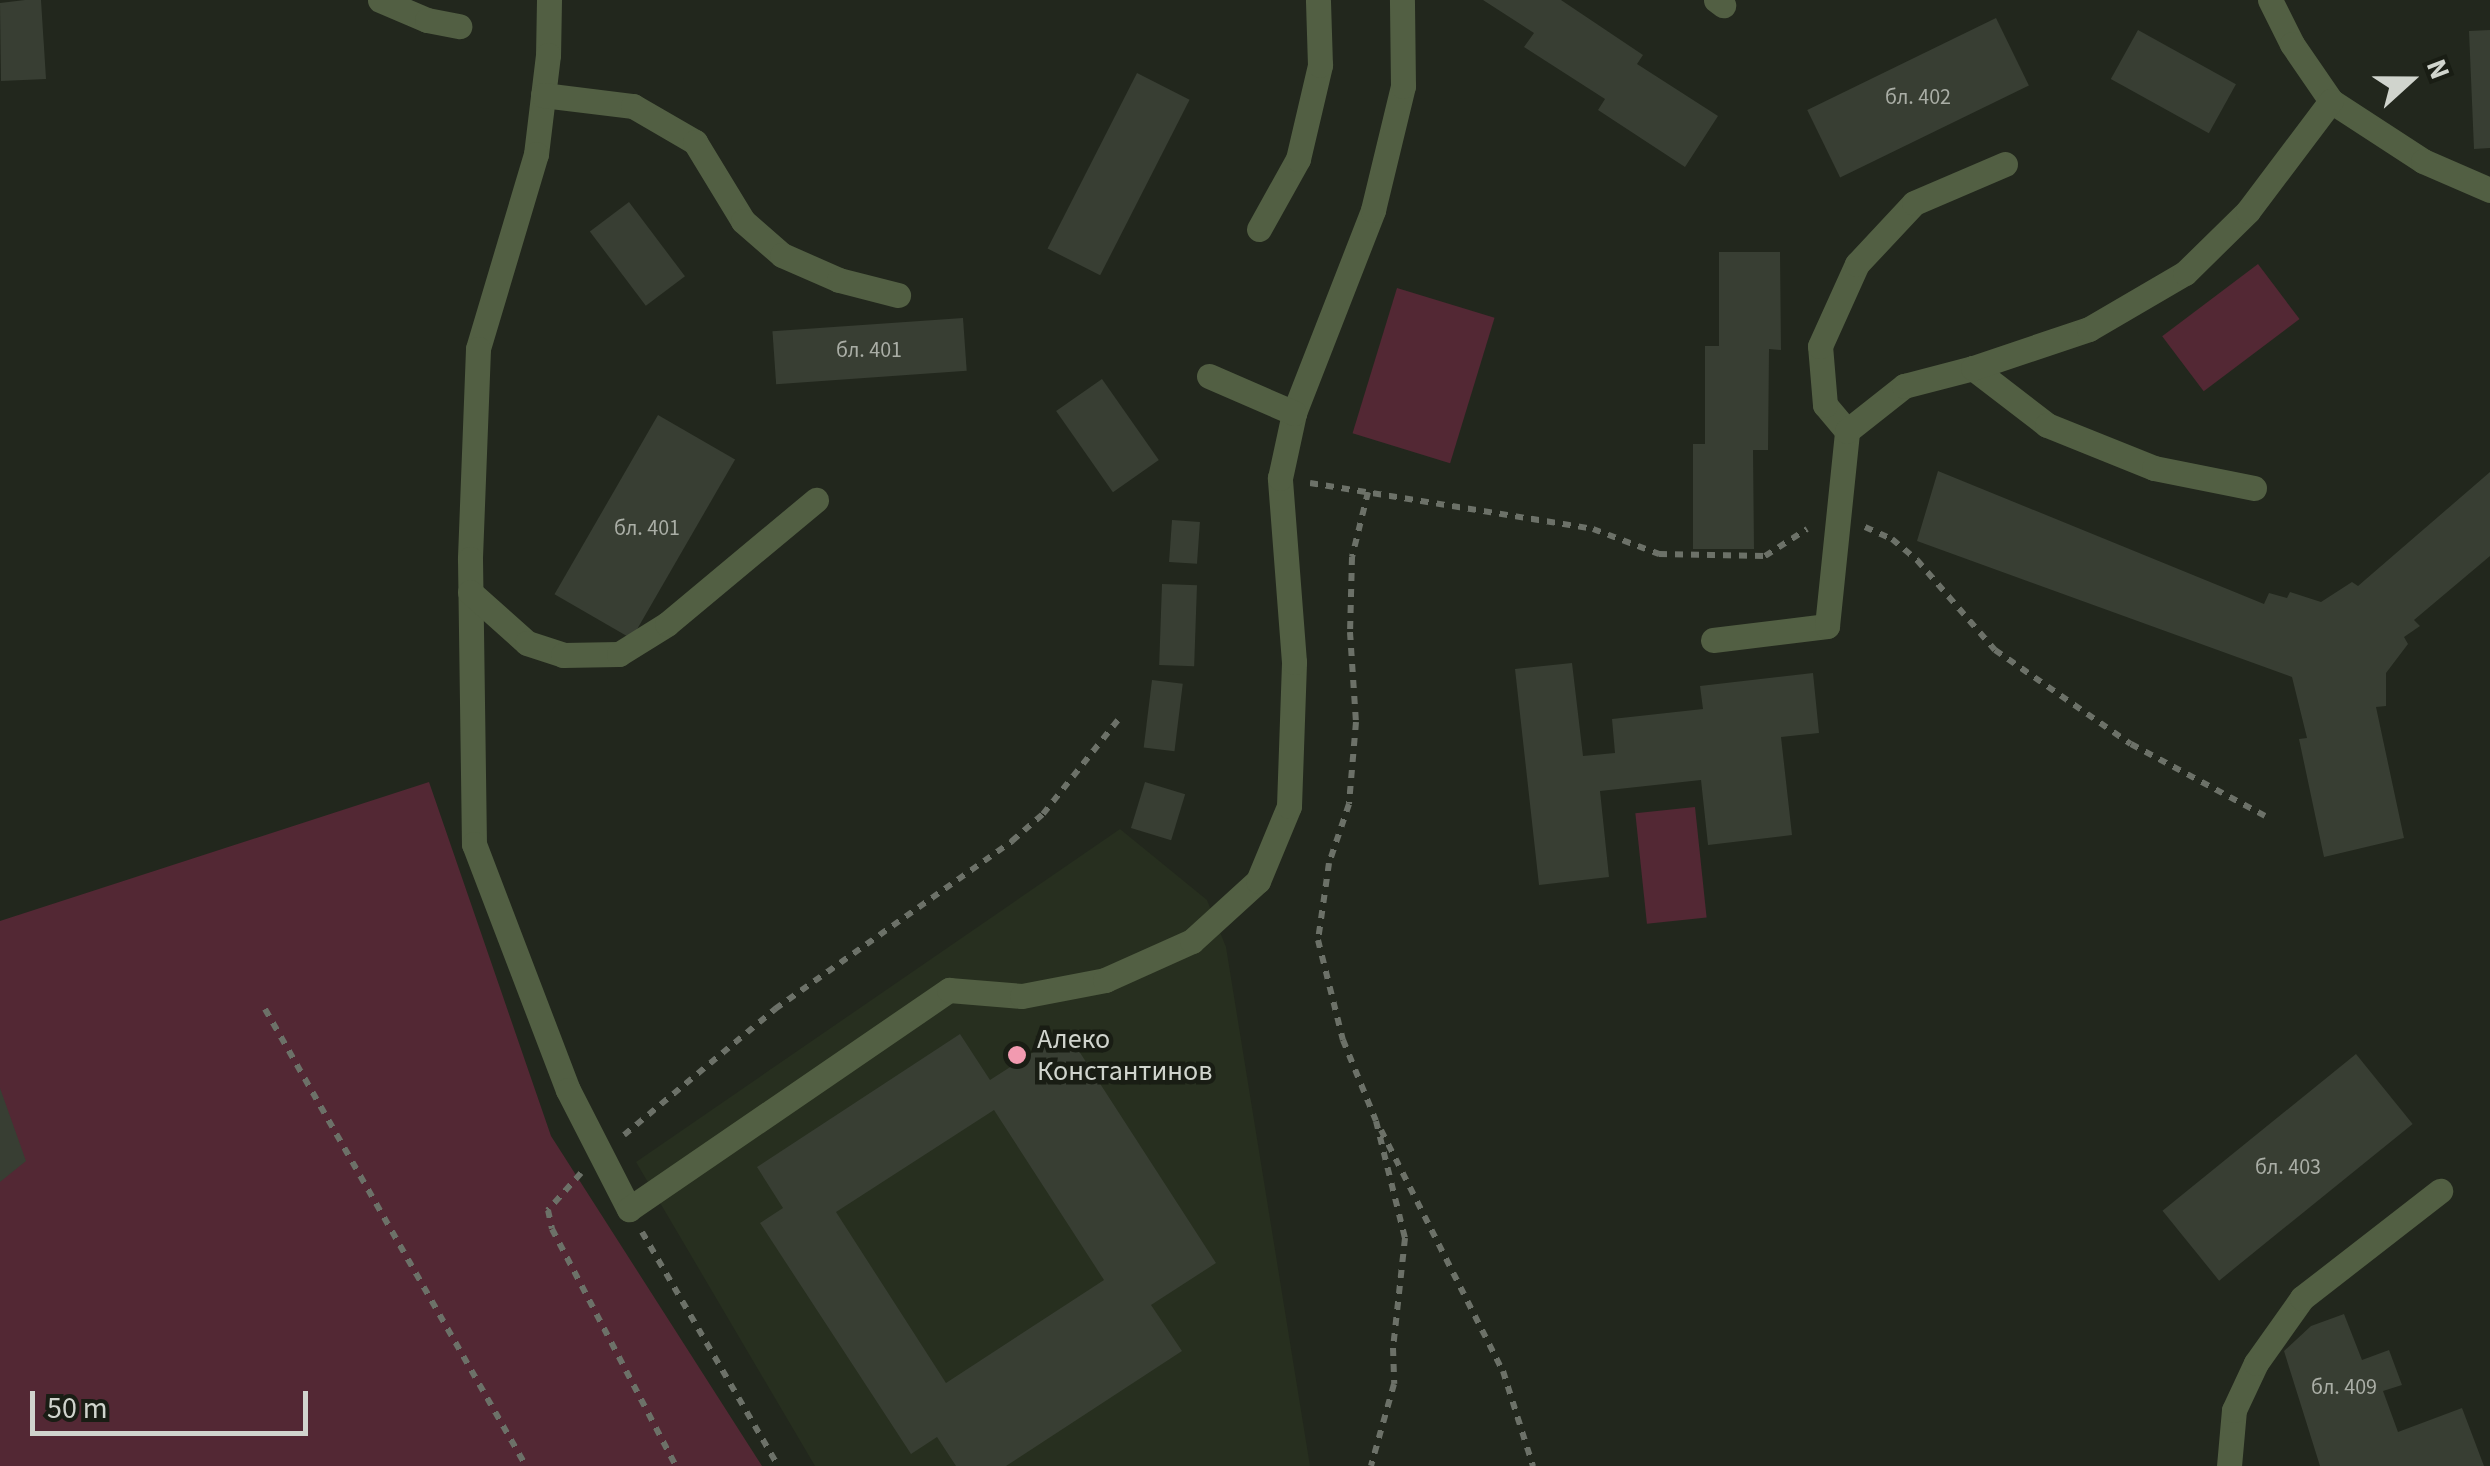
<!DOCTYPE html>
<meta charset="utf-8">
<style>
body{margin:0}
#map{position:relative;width:2490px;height:1466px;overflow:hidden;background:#22271d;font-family:"Source Sans 3",sans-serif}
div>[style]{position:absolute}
.built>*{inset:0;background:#272f1f}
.green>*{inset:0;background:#532834;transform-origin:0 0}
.building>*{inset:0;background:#383e33;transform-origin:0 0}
.path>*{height:6px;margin-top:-3px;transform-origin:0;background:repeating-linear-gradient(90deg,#6c7168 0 8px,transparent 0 16px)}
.minor>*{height:25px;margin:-12.5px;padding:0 12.5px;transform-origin:12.5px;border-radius:12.5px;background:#525f43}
.dots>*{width:28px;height:28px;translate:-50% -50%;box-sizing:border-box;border:5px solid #191d14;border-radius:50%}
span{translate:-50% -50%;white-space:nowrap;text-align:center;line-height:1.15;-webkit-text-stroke:9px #191d14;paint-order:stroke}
.number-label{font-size:22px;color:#aaaea6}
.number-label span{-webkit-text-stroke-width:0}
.poi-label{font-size:28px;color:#d0d4cd}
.left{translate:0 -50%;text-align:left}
.north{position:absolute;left:2360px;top:30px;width:100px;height:100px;-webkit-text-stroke:8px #191d14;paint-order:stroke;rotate:69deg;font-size:28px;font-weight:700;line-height:40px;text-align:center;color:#d0d4cd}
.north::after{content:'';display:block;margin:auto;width:35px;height:45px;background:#d0d4cd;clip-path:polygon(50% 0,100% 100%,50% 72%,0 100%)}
.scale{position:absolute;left:30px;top:1391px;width:278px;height:45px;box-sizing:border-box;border:5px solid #d0d4cd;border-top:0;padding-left:12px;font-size:30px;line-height:35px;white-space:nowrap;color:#d0d4cd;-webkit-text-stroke:8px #191d14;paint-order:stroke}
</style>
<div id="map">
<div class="built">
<div style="clip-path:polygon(1120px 829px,1207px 900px,1226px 947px,1310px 1466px,815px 1466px,636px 1162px)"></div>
</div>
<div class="green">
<div style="left:2258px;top:264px;width:69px;height:120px;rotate:53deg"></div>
<div style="left:1397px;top:288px;width:102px;height:152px;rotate:17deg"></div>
<div style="clip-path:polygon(429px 782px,551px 1136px,762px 1466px,0 1466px,0 921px)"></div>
<div style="left:1695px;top:807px;width:111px;height:60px;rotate:84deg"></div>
</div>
<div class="building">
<div style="clip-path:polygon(25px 0,41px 0,46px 79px,1px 81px,0 3px)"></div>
<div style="clip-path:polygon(1483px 0,1561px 0,1643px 55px,1637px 64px,1718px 116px,1685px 167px,1598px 110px,1605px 99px,1524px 47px,1534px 33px)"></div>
<div style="left:1996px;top:18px;width:75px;height:210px;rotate:64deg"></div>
<div style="left:2138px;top:30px;width:112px;height:56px;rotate:29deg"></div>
<div style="clip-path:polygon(2490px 30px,2490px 148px,2474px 149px,2469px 31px)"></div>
<div style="left:1137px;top:73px;width:59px;height:197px;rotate:27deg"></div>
<div style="left:629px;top:202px;width:93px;height:49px;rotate:53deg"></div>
<div style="clip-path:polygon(1719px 252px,1780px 252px,1781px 350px,1769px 349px,1768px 450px,1753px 450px,1754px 549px,1693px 549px,1693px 444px,1705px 444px,1705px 346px,1719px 346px)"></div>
<div style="left:963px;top:318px;width:53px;height:191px;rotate:86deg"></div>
<div style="left:1102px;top:379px;width:99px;height:56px;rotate:55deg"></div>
<div style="left:658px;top:415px;width:89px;height:207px;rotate:30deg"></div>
<div style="clip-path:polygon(1938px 471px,2264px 604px,2269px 593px,2287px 598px,2290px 592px,2321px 602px,2352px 582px,2358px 586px,2490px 472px,2490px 556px,2414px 620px,2420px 626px,2404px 637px,2408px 644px,2386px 673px,2386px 706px,2376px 707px,2404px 838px,2324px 857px,2299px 739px,2307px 738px,2292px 677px,1917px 541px)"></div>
<div style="left:1172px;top:520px;width:28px;height:42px;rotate:4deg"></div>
<div style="left:1162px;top:584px;width:35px;height:81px;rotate:2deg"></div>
<div style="clip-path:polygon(1572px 663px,1583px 756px,1615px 753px,1612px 719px,1703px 709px,1700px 686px,1813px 673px,1819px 733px,1781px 737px,1792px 835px,1708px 845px,1701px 780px,1600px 791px,1609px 877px,1539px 885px,1515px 669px)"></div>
<div style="left:1152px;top:680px;width:31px;height:68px;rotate:7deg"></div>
<div style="left:1145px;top:782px;width:42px;height:48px;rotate:17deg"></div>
<div style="clip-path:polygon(evenodd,1066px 1031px,1216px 1263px,1151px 1305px,1182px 1351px,1006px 1466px,956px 1466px,937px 1437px,911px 1454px,760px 1223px,783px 1208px,757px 1167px,960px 1034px,990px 1080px,1066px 1031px,994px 1110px,1104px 1280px,946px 1383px,836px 1212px,994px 1110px)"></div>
<div style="left:2356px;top:1054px;width:90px;height:249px;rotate:51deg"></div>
<div style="clip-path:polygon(0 1088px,26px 1161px,0 1182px)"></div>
<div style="clip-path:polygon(2344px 1314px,2362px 1360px,2389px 1350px,2402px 1385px,2383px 1391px,2398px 1432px,2462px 1408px,2484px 1466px,2320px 1466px,2284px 1351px,2311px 1326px)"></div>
</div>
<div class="path">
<div style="left:1310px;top:483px;width:287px;rotate:9.2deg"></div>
<div style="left:1593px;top:529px;width:71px;rotate:20.7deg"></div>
<div style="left:1659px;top:554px;width:106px;rotate:1.1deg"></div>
<div style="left:1765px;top:556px;width:50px;rotate:-32.7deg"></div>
<div style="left:1368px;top:492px;width:67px;rotate:103.8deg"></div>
<div style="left:1352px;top:557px;width:75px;rotate:91.5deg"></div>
<div style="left:1350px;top:632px;width:90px;rotate:86.2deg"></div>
<div style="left:1356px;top:722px;width:82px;rotate:94.9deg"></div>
<div style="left:1349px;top:804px;width:62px;rotate:108.7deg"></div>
<div style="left:1329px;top:863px;width:78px;rotate:98.1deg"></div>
<div style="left:1318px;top:940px;width:103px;rotate:76deg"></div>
<div style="left:1343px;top:1040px;width:87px;rotate:67.8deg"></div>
<div style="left:1376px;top:1121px;width:121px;rotate:76.1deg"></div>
<div style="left:1405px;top:1238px;width:111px;rotate:96.2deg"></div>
<div style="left:1393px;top:1348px;width:36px;rotate:88deg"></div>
<div style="left:1394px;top:1384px;width:85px;rotate:105.7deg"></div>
<div style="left:1865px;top:527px;width:30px;rotate:24deg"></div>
<div style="left:1892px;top:539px;width:33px;rotate:40deg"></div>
<div style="left:1917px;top:560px;width:119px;rotate:49.1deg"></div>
<div style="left:1995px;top:650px;width:165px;rotate:34.7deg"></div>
<div style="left:2131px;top:744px;width:152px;rotate:28.2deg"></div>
<div style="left:265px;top:1009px;width:526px;rotate:60.27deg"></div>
<div style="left:1381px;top:1130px;width:270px;rotate:63.2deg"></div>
<div style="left:1503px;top:1371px;width:100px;rotate:72.5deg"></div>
<div style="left:624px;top:1135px;width:197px;rotate:-39.8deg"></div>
<div style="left:775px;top:1009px;width:291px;rotate:-35.3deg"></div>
<div style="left:1012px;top:841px;width:41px;rotate:-41.1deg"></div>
<div style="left:1043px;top:814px;width:120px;rotate:-51.4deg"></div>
<div style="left:581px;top:1173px;width:50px;rotate:131.7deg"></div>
<div style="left:548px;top:1210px;width:19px;rotate:78deg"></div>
<div style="left:552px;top:1229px;width:267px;rotate:62.4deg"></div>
<div style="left:642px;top:1232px;width:271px;rotate:59.8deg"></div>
</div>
<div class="minor">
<div style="left:380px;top:0;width:51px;rotate:23.1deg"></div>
<div style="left:427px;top:20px;width:33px;rotate:11deg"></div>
<div style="left:549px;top:0;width:55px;rotate:91deg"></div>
<div style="left:548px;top:55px;width:100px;rotate:96.9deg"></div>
<div style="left:536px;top:154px;width:203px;rotate:106.6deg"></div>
<div style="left:478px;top:349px;width:210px;rotate:92.2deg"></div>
<div style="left:470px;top:559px;width:285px;rotate:89.2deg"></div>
<div style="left:474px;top:844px;width:263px;rotate:69.1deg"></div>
<div style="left:568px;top:1090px;width:134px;rotate:62.9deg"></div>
<div style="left:629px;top:1209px;width:388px;rotate:-34.4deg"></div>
<div style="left:949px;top:990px;width:73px;rotate:4.7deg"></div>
<div style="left:1022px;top:996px;width:85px;rotate:-10.9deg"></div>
<div style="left:1105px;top:980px;width:95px;rotate:-24.1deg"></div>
<div style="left:1192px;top:941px;width:89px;rotate:-42.3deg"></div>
<div style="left:1258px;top:881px;width:81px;rotate:-67.5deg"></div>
<div style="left:1289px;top:806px;width:144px;rotate:-88deg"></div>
<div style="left:1294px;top:662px;width:185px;rotate:-94.4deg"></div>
<div style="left:1280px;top:478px;width:66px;rotate:-77.8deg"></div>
<div style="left:1294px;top:413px;width:218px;rotate:-68.7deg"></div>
<div style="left:1373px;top:210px;width:128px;rotate:-76.4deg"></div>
<div style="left:1403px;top:86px;width:86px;rotate:-90.7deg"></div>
<div style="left:1716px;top:0;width:9px;rotate:36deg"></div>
<div style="left:2270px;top:0;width:49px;rotate:63.4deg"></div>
<div style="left:2292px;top:44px;width:69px;rotate:55.6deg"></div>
<div style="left:2331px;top:101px;width:110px;rotate:33.1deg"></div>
<div style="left:2423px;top:161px;width:73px;rotate:23.4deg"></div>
<div style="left:543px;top:95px;width:91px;rotate:7deg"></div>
<div style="left:633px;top:106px;width:72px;rotate:30.1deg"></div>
<div style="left:695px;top:142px;width:92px;rotate:58.7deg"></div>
<div style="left:743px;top:221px;width:52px;rotate:41.1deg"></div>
<div style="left:782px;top:255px;width:62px;rotate:23.7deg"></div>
<div style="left:839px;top:280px;width:61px;rotate:14.3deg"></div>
<div style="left:1259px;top:229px;width:80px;rotate:-60.9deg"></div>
<div style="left:1298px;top:159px;width:97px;rotate:-76.8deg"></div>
<div style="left:1320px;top:65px;width:65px;rotate:-91.8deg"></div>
<div style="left:1973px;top:368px;width:93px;rotate:37.6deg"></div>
<div style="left:2047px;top:425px;width:115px;rotate:21.9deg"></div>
<div style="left:2154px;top:468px;width:102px;rotate:11.3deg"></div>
<div style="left:1209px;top:376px;width:93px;rotate:23.5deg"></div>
<div style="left:1847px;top:431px;width:34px;rotate:-130deg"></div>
<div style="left:1825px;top:405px;width:59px;rotate:-94.8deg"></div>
<div style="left:1820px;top:346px;width:90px;rotate:-65.7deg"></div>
<div style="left:1857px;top:264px;width:83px;rotate:-46.9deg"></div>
<div style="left:1914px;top:203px;width:99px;rotate:-23.2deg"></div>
<div style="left:470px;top:592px;width:76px;rotate:41.8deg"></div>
<div style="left:527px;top:643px;width:38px;rotate:18deg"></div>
<div style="left:563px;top:655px;width:56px;rotate:-1deg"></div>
<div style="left:619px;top:654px;width:57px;rotate:-32deg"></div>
<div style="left:667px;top:624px;width:194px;rotate:-39.8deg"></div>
<div style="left:1713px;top:640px;width:115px;rotate:-7deg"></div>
<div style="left:1827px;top:626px;width:196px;rotate:-84.1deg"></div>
<div style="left:1847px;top:431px;width:73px;rotate:-38.3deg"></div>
<div style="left:1904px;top:386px;width:71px;rotate:-14.6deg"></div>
<div style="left:1973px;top:368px;width:122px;rotate:-18.6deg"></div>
<div style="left:2089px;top:329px;width:111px;rotate:-30.3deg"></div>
<div style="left:2185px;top:273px;width:88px;rotate:-44.5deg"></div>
<div style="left:2248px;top:211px;width:138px;rotate:-53deg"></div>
<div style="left:2229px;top:1466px;width:56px;rotate:-84.9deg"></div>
<div style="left:2234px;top:1410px;width:52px;rotate:-64.9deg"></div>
<div style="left:2256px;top:1363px;width:80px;rotate:-54.7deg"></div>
<div style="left:2302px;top:1298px;width:175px;rotate:-37.8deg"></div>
</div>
<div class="dots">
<div style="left:1017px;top:1055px;background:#f29ab0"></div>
</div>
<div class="number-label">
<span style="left:1918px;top:98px">бл. 402</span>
<span style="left:869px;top:351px">бл. 401</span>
<span style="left:647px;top:529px">бл. 401</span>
<span style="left:2288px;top:1168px">бл. 403</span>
<span style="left:2344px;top:1388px">бл. 409</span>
</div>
<div class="poi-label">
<span class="left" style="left:1037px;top:1055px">Алеко<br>Константинов</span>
</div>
<div class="north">N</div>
<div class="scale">50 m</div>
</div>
